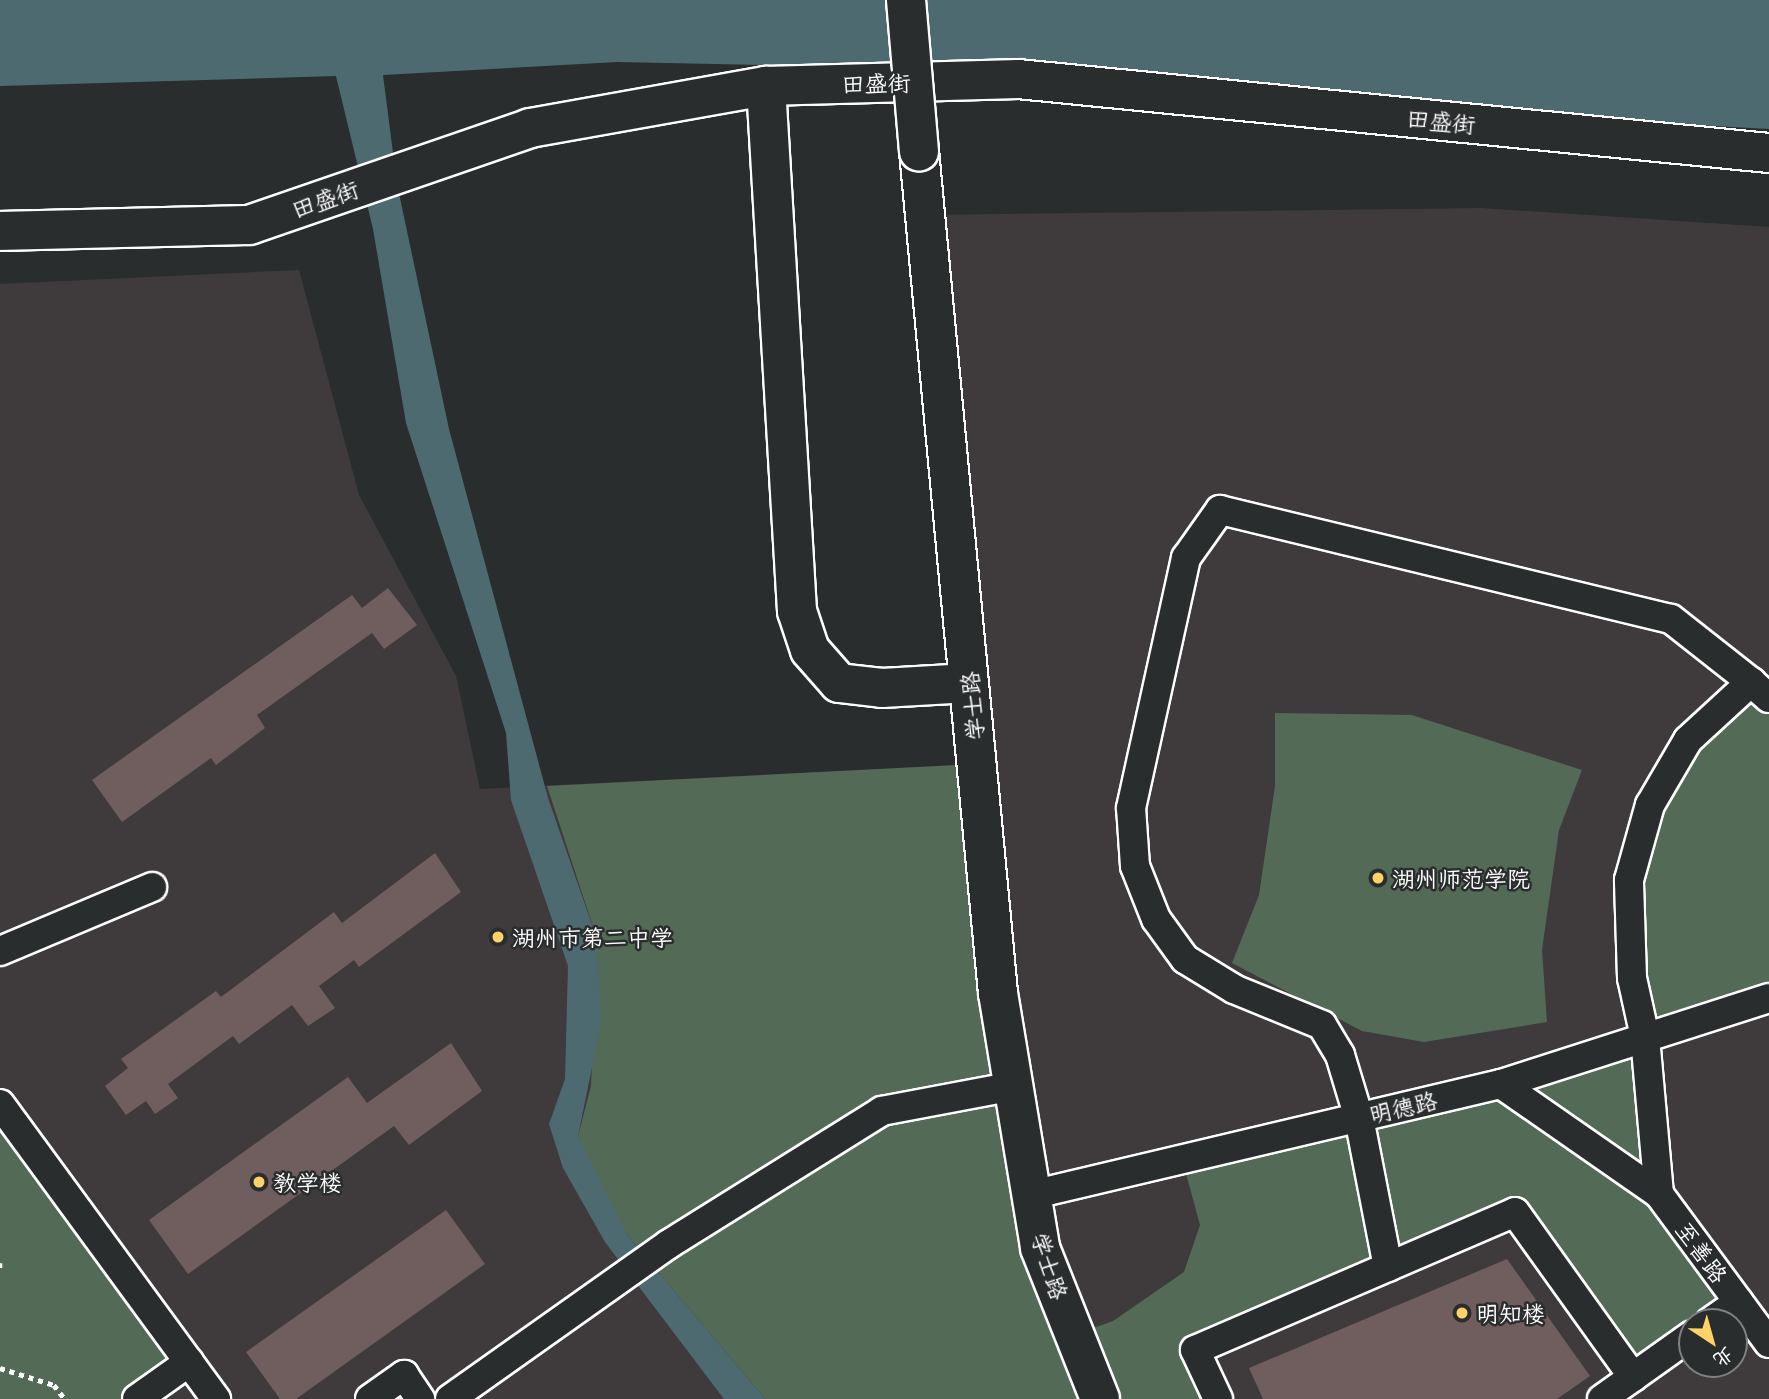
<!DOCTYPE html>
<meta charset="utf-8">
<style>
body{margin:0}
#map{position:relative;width:1769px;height:1399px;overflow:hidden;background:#2a2d2e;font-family:"Playpen Sans","LXGW WenKai TC",sans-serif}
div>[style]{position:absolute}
.built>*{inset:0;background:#3f3b3c}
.green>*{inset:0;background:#536a57}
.water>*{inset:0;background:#4d6a71}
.building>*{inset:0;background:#705d5d}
.path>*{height:4.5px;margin-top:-2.25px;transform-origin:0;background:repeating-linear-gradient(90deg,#fff 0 5px,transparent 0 10px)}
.roads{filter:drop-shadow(2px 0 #fff) drop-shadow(-2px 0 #fff) drop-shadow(0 2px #fff) drop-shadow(0 -2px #fff)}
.street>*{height:28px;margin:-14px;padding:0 14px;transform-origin:14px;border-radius:14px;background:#2a2d2e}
.secondary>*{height:38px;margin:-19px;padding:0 19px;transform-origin:19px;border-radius:19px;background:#2a2d2e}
.bridges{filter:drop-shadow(2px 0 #fff) drop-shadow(-2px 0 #fff) drop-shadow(0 2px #fff) drop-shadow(0 -2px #fff)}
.secondary-bridge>*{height:38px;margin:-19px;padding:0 19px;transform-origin:19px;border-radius:19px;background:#2a2d2e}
.dots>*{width:19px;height:19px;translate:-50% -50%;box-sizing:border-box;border:4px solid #2a2d2e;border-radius:50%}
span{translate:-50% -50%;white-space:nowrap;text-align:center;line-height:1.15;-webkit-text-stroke:5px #2a2d2e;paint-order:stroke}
.street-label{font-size:23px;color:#fff}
.poi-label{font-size:23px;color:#fff}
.left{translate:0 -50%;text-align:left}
.north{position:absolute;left:1678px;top:1308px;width:70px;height:70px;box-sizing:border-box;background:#2a2d2e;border:2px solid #7f8182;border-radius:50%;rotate:144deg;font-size:19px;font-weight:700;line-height:28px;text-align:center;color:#fff}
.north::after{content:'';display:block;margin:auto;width:24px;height:32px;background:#ffd166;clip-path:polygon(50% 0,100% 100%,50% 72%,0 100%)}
</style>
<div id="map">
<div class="built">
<div style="clip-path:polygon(evenodd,1481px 208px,1769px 227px,1769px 1399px,0 1399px,0 284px,299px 270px,359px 495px,456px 676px,480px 789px,977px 764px,925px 215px,1481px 208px,1692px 1322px,1734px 1322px,1734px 1364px,1692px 1364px,1692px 1322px)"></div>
</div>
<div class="green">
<div style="clip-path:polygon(1751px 682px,1769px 698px,1769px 998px,1645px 1036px,1659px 1194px,1739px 1302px,1710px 1322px,1692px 1322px,1633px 1377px,1514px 1212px,1195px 1350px,1218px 1399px,765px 1399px,628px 1236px,600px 1191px,578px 1136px,591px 1086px,597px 939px,547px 786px,977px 764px,998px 993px,1074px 1335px,1113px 1321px,1184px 1272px,1200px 1225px,1182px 1159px,1645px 1037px,1632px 978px,1650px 805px)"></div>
<div style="clip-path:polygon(1275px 713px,1412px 715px,1582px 770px,1559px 830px,1542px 950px,1547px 1022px,1424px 1042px,1362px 1031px,1232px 963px,1259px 895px,1275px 786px)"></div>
<div style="clip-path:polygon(0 1104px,189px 1362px,137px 1399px,0 1399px)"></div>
</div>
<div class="water">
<div style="clip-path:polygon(0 0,1769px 0,1769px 129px,1583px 119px,1097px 72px,617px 62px,383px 75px,397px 184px,449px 429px,548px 798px,597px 939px,601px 1023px,578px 1136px,628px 1236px,765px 1399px,724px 1399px,605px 1242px,563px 1168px,549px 1124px,565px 1079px,568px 966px,511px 800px,506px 733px,406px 423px,373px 229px,336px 76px,0 86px)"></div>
</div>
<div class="building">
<div style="clip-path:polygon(388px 588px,417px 625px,384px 649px,372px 633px,257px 715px,265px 728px,216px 765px,211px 758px,122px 822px,92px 780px,352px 595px,362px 608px)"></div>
<div style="clip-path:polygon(435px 853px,461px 892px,359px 967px,354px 960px,319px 986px,335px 1008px,308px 1026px,292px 1005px,239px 1044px,233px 1036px,168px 1084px,178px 1098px,155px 1114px,146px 1101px,126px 1115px,105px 1086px,128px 1068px,121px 1059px,216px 991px,221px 997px,334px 912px,342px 923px)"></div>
<div style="clip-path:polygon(451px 1043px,482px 1091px,409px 1145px,394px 1126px,188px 1274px,149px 1220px,348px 1077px,367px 1103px)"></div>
<div style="clip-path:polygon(446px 1210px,485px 1264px,296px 1399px,280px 1399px,246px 1352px)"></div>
<div style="clip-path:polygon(1507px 1259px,1590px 1376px,1557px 1399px,1263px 1399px,1249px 1368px)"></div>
</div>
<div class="path">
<div style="left:0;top:1263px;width:8px;rotate:90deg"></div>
<div style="left:0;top:1368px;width:57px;rotate:17.5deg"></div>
<div style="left:54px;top:1385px;width:18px;rotate:52deg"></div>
</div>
<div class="roads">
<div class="street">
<div style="left:0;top:951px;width:165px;rotate:-22.8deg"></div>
<div style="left:1501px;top:1084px;width:193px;rotate:34.8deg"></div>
<div style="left:1659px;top:1194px;width:185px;rotate:53.6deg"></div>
<div style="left:0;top:1104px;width:366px;rotate:53.8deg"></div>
<div style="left:1659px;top:1194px;width:158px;rotate:-95.1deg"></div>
<div style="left:1645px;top:1037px;width:60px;rotate:-102.4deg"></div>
<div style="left:1632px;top:978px;width:98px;rotate:-91.8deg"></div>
<div style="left:1629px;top:880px;width:78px;rotate:-74.4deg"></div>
<div style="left:1650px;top:805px;width:75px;rotate:-59.7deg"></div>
<div style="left:1688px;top:740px;width:86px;rotate:-42.6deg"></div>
<div style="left:1751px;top:682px;width:24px;rotate:42deg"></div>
<div style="left:1031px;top:1195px;width:483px;rotate:-13.3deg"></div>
<div style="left:1501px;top:1084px;width:281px;rotate:-17.8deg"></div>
<div style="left:1388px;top:1267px;width:152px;rotate:-101deg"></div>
<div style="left:1359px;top:1118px;width:66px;rotate:-106.8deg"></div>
<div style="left:1340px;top:1055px;width:35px;rotate:-121deg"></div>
<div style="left:1322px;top:1025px;width:95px;rotate:-157.8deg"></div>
<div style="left:1234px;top:989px;width:57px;rotate:-148.5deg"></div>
<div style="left:1185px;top:959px;width:49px;rotate:-125.9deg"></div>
<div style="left:1156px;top:919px;width:57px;rotate:-111.6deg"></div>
<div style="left:1135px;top:866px;width:58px;rotate:-93.9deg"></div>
<div style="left:1131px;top:808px;width:256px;rotate:-77.6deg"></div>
<div style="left:1186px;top:558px;width:59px;rotate:-54.7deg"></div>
<div style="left:1220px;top:510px;width:464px;rotate:13.6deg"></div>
<div style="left:1671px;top:619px;width:102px;rotate:38.2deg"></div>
<div style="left:1710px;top:1322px;width:35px;rotate:-35deg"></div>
<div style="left:137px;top:1399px;width:64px;rotate:-35.4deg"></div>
<div style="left:370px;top:1399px;width:42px;rotate:-35.2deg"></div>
<div style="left:404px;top:1375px;width:29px;rotate:56deg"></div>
<div style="left:450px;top:1399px;width:268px;rotate:-35.3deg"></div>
<div style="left:669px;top:1244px;width:251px;rotate:-32deg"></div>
<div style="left:882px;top:1111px;width:134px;rotate:-10.7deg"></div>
<div style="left:1218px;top:1399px;width:54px;rotate:-115.1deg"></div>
<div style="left:1195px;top:1350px;width:348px;rotate:-23.3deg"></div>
<div style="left:1515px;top:1212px;width:203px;rotate:54.4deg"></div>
<div style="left:1602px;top:1399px;width:110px;rotate:-35.4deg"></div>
</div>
<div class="secondary">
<div style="left:766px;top:86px;width:526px;rotate:86.62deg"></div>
<div style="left:797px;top:611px;width:41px;rotate:71.6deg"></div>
<div style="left:810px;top:650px;width:44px;rotate:48.7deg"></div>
<div style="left:839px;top:683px;width:43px;rotate:6.6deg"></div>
<div style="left:882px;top:688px;width:87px;rotate:-3.3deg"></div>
<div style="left:919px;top:151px;width:846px;rotate:84.64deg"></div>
<div style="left:998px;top:993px;width:258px;rotate:80.6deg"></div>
<div style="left:1040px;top:1248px;width:162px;rotate:68.3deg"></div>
<div style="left:0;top:231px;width:249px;rotate:-1.4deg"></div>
<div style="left:249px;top:225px;width:297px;rotate:-19deg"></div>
<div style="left:530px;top:128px;width:240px;rotate:-10.1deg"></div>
<div style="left:766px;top:86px;width:252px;rotate:-1.6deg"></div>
<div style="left:1018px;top:79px;width:755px;rotate:5.63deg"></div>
</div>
</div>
<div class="bridges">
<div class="secondary-bridge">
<div style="left:906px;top:0;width:152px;rotate:85.1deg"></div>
</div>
</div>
<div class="dots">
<div style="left:1378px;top:878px;background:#ffd166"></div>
<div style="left:498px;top:937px;background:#ffd166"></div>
<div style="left:259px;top:1182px;background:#ffd166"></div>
<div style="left:1462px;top:1313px;background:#ffd166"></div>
</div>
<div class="street-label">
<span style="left:876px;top:83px;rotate:-1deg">田盛街</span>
<span style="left:1441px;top:121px;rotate:6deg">田盛街</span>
<span style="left:325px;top:199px;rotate:-19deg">田盛街</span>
<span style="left:972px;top:706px;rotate:-95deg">学士路</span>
<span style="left:1403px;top:1107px;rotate:-13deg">明德路</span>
<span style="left:1702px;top:1252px;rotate:54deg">至善路</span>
<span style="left:1050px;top:1266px;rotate:72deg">学士路</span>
</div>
<div class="poi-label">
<span class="left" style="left:1392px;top:878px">湖州师范学院</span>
<span class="left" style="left:512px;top:937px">湖州市第二中学</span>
<span class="left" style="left:273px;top:1182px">教学楼</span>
<span class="left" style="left:1476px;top:1313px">明知楼</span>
</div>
<div class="north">北</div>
</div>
